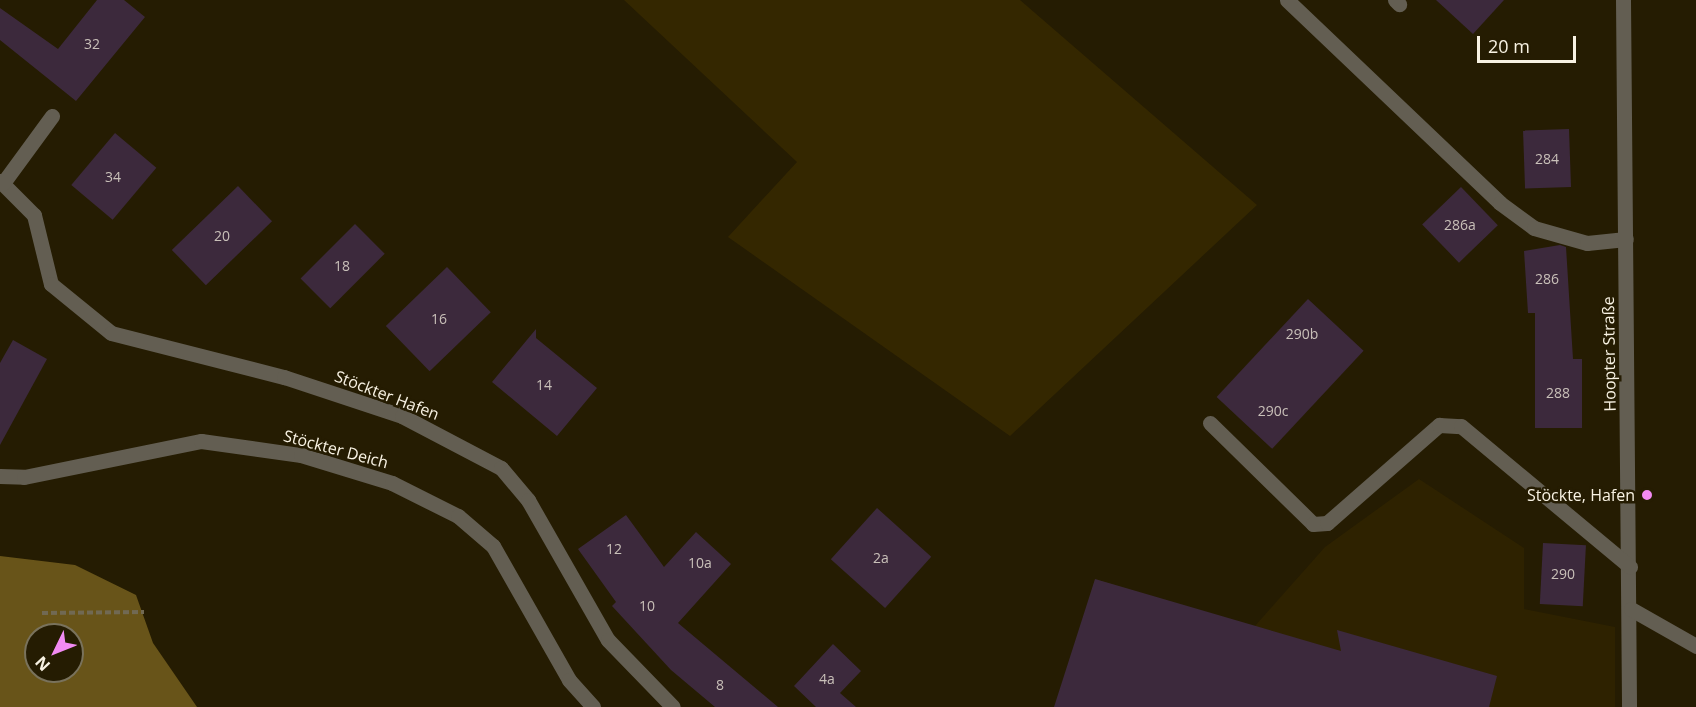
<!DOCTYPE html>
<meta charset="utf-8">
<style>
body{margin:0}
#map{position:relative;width:1696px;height:707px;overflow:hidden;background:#251c02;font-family:"Open Sans",sans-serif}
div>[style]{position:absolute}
.built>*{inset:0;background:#2e2200}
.green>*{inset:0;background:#342700}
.water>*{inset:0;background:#685419}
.building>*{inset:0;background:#3c293c;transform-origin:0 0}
.path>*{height:4px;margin-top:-2px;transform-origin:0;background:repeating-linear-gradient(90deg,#716953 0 6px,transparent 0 9px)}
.minor>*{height:15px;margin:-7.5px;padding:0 7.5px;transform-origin:7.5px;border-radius:7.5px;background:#635e52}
.dots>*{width:16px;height:16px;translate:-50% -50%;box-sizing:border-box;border:3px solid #251c02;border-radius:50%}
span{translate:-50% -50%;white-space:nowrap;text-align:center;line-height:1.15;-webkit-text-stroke:5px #251c02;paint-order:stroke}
.number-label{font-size:14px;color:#c9c0b9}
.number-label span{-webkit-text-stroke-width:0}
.street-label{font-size:16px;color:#f8f2e3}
.poi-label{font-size:16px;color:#f8f2e3}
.right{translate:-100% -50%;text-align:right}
.north{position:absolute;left:24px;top:623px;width:60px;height:60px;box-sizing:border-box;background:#251c02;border:2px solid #79725c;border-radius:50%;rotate:227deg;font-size:16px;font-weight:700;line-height:24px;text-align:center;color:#f8f2e3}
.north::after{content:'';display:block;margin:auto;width:21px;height:27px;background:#f28af3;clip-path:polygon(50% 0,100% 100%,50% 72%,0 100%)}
.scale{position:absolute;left:1477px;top:36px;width:99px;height:27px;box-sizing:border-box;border:3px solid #f8f2e3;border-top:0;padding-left:8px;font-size:18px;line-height:21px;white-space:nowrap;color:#f8f2e3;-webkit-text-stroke:4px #251c02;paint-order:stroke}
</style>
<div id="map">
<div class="built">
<div style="clip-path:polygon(1419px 479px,1524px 548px,1524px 609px,1615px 627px,1615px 707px,1058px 707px,1095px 579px,1254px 627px,1325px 547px)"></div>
</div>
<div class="green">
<div style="clip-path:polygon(624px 0,1020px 0,1257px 205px,1010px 436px,728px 237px,797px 162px)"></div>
</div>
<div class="water">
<div style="clip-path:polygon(evenodd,0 556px,75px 565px,136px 595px,153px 643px,197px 707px,0 707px,0 556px,36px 635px,72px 635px,72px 671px,36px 671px,36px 635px)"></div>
</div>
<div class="building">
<div style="clip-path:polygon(97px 0,124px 0,145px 17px,76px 101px,0 40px,0 8px,58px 49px)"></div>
<div style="clip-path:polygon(1436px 0,1504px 0,1473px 34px)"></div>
<div style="left:1569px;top:129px;width:58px;height:46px;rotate:88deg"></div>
<div style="left:115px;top:133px;width:54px;height:68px;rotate:40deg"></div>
<div style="left:238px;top:186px;width:49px;height:92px;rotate:46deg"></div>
<div style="left:1461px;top:187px;width:53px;height:54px;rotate:46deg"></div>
<div style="left:355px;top:224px;width:42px;height:77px;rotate:45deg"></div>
<div style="clip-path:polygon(1560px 245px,1566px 247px,1573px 359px,1582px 359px,1582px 428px,1535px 428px,1535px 313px,1528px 313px,1524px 251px)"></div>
<div style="left:447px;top:267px;width:63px;height:85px;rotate:46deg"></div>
<div style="left:1308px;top:299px;width:76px;height:134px;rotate:43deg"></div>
<div style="clip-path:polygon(536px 329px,536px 338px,597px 388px,557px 436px,492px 382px)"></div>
<div style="clip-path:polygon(13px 340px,47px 359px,0 445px,0 363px)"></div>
<div style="left:877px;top:508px;width:73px;height:69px;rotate:42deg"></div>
<div style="clip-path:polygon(626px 515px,664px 567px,696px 532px,731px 564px,678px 623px,778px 707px,715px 707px,671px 670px,612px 606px,616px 602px,578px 549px)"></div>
<div style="left:1543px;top:543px;width:43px;height:61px;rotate:3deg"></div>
<div style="clip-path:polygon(1095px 579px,1341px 651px,1337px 630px,1497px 676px,1489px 707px,1054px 707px)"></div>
<div style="clip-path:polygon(833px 644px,861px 671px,840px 693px,856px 707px,816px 707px,794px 686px)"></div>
</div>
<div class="path">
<div style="left:42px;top:613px;width:102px;rotate:-0.6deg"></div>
</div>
<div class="minor">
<div style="left:1287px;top:0;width:294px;rotate:43.6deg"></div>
<div style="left:1500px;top:203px;width:42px;rotate:36.3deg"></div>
<div style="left:1534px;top:228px;width:55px;rotate:15.8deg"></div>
<div style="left:1587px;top:243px;width:39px;rotate:-6deg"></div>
<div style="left:1395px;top:0;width:6px;rotate:45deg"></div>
<div style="left:1623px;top:0;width:707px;rotate:89.51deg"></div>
<div style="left:0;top:181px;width:48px;rotate:45deg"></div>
<div style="left:34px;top:215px;width:71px;rotate:76.2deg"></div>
<div style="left:51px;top:284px;width:77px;rotate:39.2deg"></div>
<div style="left:111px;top:333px;width:179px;rotate:14.3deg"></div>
<div style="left:284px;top:377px;width:124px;rotate:18.3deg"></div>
<div style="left:402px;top:416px;width:112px;rotate:27.7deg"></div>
<div style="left:501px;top:468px;width:42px;rotate:49.8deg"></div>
<div style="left:528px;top:500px;width:161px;rotate:60.3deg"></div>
<div style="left:608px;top:640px;width:93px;rotate:45.9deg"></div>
<div style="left:3px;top:183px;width:83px;rotate:-53.8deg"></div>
<div style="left:1210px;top:423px;width:144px;rotate:44.4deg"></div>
<div style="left:1313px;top:524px;width:14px;rotate:-4deg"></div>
<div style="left:1327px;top:523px;width:149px;rotate:-41.2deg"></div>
<div style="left:1439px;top:425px;width:22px;rotate:3deg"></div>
<div style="left:1461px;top:426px;width:220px;rotate:39.8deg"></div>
<div style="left:0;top:476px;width:24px;rotate:2deg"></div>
<div style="left:24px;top:477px;width:181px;rotate:-11.5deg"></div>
<div style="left:201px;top:441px;width:101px;rotate:8deg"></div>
<div style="left:301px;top:455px;width:95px;rotate:17.1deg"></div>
<div style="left:392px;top:483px;width:74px;rotate:26.6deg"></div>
<div style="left:458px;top:516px;width:46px;rotate:40.6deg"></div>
<div style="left:493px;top:546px;width:154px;rotate:60.4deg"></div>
<div style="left:569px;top:680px;width:36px;rotate:48deg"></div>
<div style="left:1631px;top:609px;width:75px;rotate:29.6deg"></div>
</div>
<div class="dots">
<div style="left:1647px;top:495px;background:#f28af3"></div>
</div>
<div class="number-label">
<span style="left:92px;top:44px">32</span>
<span style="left:1547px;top:159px">284</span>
<span style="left:113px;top:177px">34</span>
<span style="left:1460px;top:225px">286a</span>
<span style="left:222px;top:236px">20</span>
<span style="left:342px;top:266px">18</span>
<span style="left:1547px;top:279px">286</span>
<span style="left:439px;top:319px">16</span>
<span style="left:1302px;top:334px">290b</span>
<span style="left:544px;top:385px">14</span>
<span style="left:1558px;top:393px">288</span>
<span style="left:1273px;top:411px">290c</span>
<span style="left:614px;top:549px">12</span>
<span style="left:881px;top:558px">2a</span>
<span style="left:700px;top:563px">10a</span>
<span style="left:1563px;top:574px">290</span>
<span style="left:647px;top:606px">10</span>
<span style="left:827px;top:679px">4a</span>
<span style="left:720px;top:685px">8</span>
</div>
<div class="street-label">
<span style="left:1609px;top:354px;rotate:-91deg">Hoopter Straße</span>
<span style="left:387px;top:395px;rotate:21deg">Stöckter Hafen</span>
<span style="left:336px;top:449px;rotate:15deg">Stöckter Deich</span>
</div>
<div class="poi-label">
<span class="right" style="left:1635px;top:495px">Stöckte, Hafen</span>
</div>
<div class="north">N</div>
<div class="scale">20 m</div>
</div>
